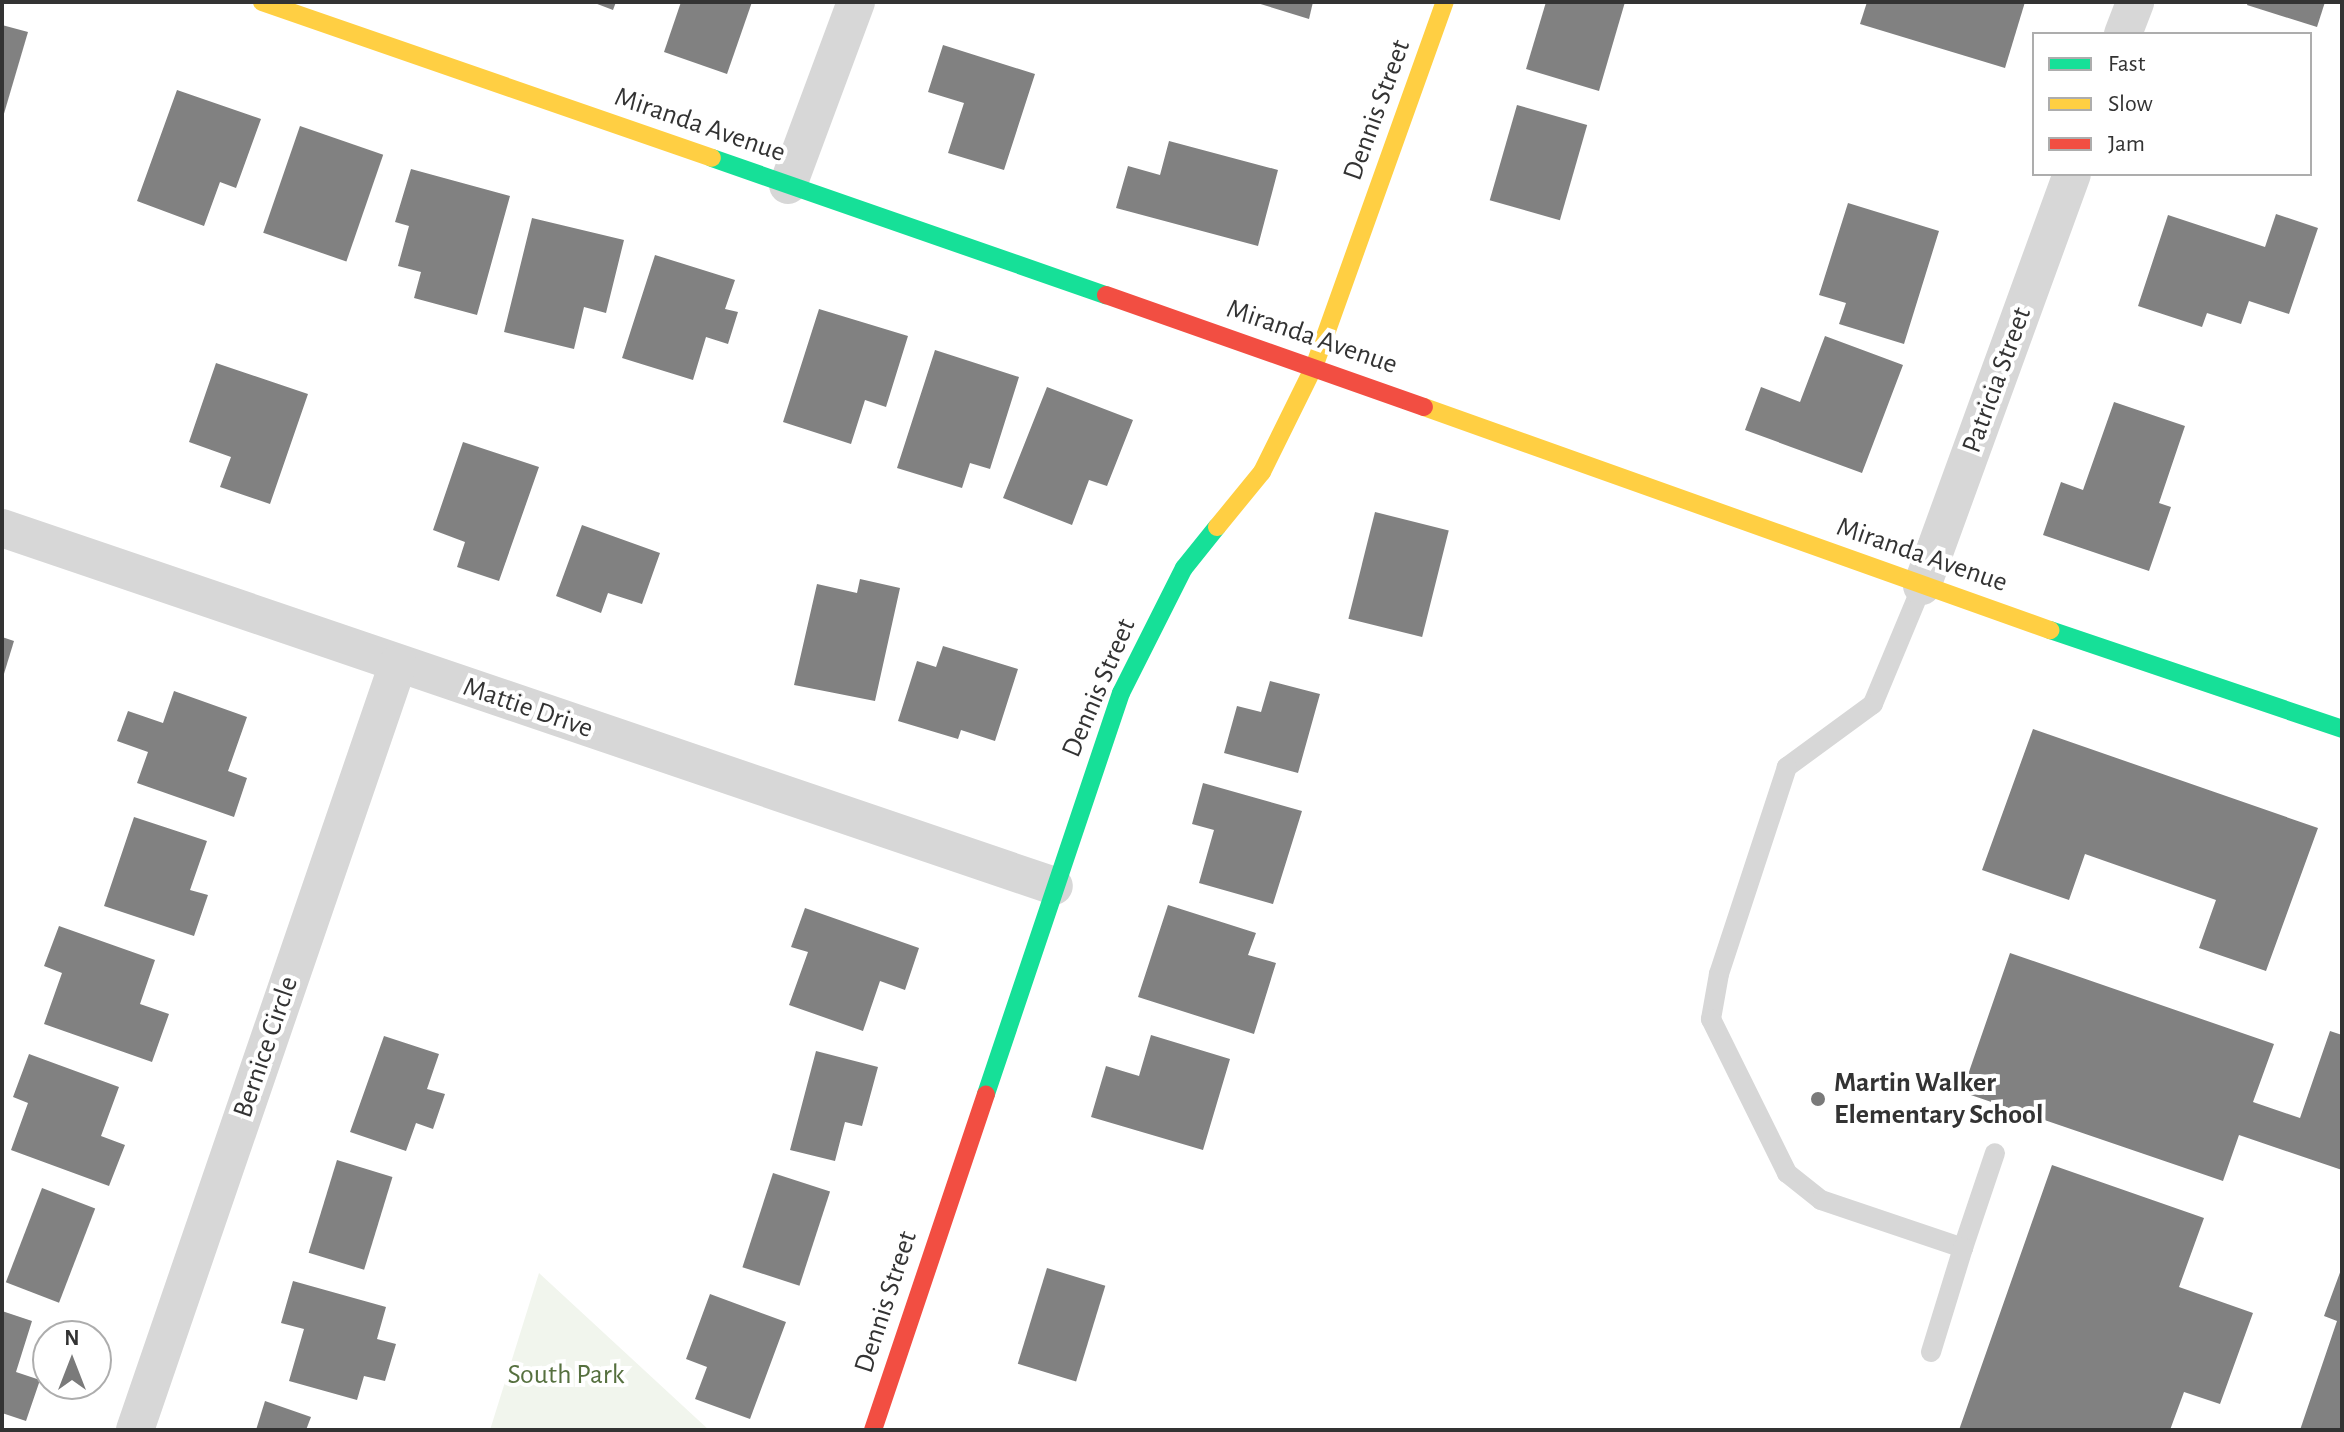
<!DOCTYPE html>
<style>
body{margin:0}
#map{position:relative;width:2344px;height:1432px;overflow:hidden;background:#fff;font-family:"Alegreya Sans",sans-serif}
div>[style]{position:absolute}
.green>*{inset:0;background:#f1f5ed}
.building>*{inset:0;background:#818181;transform-origin:0 0}
.lane>*{height:20px;margin:-10px;padding:0 10px;transform-origin:10px;border-radius:10px;background:#d7d7d7}
.street>*{height:38px;margin:-19px;padding:0 19px;transform-origin:19px;border-radius:19px;background:#d7d7d7}
.fast>*{height:18px;margin:-9px;padding:0 9px;transform-origin:9px;border-radius:9px;background:#16e098}
.slow>*{height:18px;margin:-9px;padding:0 9px;transform-origin:9px;border-radius:9px;background:#ffcf43}
.jam>*{height:18px;margin:-9px;padding:0 9px;transform-origin:9px;border-radius:9px;background:#f24e42}
.dots>*{width:22px;height:22px;translate:-50% -50%;box-sizing:border-box;border:4px solid #fff;border-radius:50%}
span{translate:-50% -50%;white-space:nowrap;text-align:center;line-height:1.15;-webkit-text-stroke:8px #fff;paint-order:stroke}
.street-label{font-size:28px;color:#333}
.poi-label{font-size:28px;color:#333;font-weight:700}
.left{translate:0 -50%;text-align:left}
.park-label{font-size:28px;color:#56703f}
.frame{position:absolute;inset:0;border:4px solid #333;pointer-events:none}
.legend{position:absolute;left:2032px;top:32px;width:280px;height:144px;box-sizing:border-box;background:#fff;border:2px solid #adadad;margin:0;padding:10px 14px;list-style:none;font-size:24px;color:#333}
.legend li{display:flex;align-items:center;gap:16px;height:40px}
.legend b{width:40px;border:2px solid #adadad}
.north{position:absolute;left:32px;top:1320px;width:80px;height:80px;box-sizing:border-box;background:#fff;border:2px solid #adadad;border-radius:50%;rotate:0deg;font-size:22px;font-weight:700;line-height:32px;text-align:center;color:#333}
.north::after{content:'';display:block;margin:auto;width:28px;height:36px;background:#7a7a7a;clip-path:polygon(50% 0,100% 100%,50% 72%,0 100%)}
</style>
<div id="map">
<div class="green">
<div style="clip-path:polygon(539px 1273px,709px 1430px,490px 1430px)"></div>
</div>
<div class="building">
<div style="clip-path:polygon(592px 2px,616px 2px,613px 10px)"></div>
<div style="clip-path:polygon(681px 2px,752px 2px,727px 74px,664px 52px)"></div>
<div style="clip-path:polygon(1254px 2px,1313px 2px,1309px 19px)"></div>
<div style="clip-path:polygon(1546px 2px,1625px 2px,1599px 91px,1526px 69px)"></div>
<div style="clip-path:polygon(1867px 2px,2025px 2px,2005px 68px,1860px 24px)"></div>
<div style="clip-path:polygon(2248px 2px,2325px 2px,2317px 27px,2247px 5px)"></div>
<div style="clip-path:polygon(2px 25px,28px 32px,3px 117px,2px 117px)"></div>
<div style="clip-path:polygon(943px 45px,1035px 74px,1004px 170px,948px 153px,964px 103px,928px 92px)"></div>
<div style="clip-path:polygon(177px 90px,261px 119px,236px 188px,220px 182px,204px 226px,137px 201px)"></div>
<div style="left:1517px;top:105px;width:73px;height:99px;rotate:16deg"></div>
<div style="left:300px;top:126px;width:88px;height:113px;rotate:19deg"></div>
<div style="clip-path:polygon(1169px 141px,1278px 170px,1258px 246px,1116px 208px,1128px 166px,1160px 175px)"></div>
<div style="clip-path:polygon(411px 169px,510px 196px,477px 315px,414px 298px,421px 272px,398px 266px,409px 226px,395px 222px)"></div>
<div style="clip-path:polygon(1848px 203px,1939px 231px,1904px 344px,1839px 324px,1846px 303px,1819px 295px)"></div>
<div style="clip-path:polygon(2276px 214px,2318px 228px,2289px 314px,2249px 301px,2241px 324px,2207px 313px,2202px 327px,2138px 306px,2168px 215px,2265px 247px)"></div>
<div style="clip-path:polygon(532px 218px,624px 240px,606px 313px,584px 307px,574px 349px,504px 332px)"></div>
<div style="clip-path:polygon(655px 255px,735px 280px,725px 309px,738px 312px,728px 344px,706px 337px,693px 380px,622px 358px)"></div>
<div style="clip-path:polygon(819px 309px,908px 336px,886px 407px,865px 400px,851px 444px,783px 422px)"></div>
<div style="clip-path:polygon(1825px 336px,1903px 365px,1862px 473px,1745px 430px,1761px 387px,1800px 402px)"></div>
<div style="clip-path:polygon(935px 350px,1019px 377px,990px 469px,970px 463px,962px 488px,897px 468px)"></div>
<div style="clip-path:polygon(216px 363px,308px 394px,270px 504px,220px 487px,231px 457px,189px 442px)"></div>
<div style="clip-path:polygon(1047px 387px,1133px 420px,1107px 486px,1089px 480px,1072px 525px,1003px 498px)"></div>
<div style="clip-path:polygon(2114px 402px,2185px 426px,2159px 503px,2171px 507px,2149px 571px,2043px 535px,2061px 482px,2083px 490px)"></div>
<div style="clip-path:polygon(463px 442px,539px 467px,499px 581px,457px 567px,465px 542px,433px 530px)"></div>
<div style="left:1375px;top:512px;width:76px;height:110px;rotate:14deg"></div>
<div style="clip-path:polygon(582px 525px,660px 553px,642px 604px,608px 593px,601px 613px,556px 596px)"></div>
<div style="clip-path:polygon(860px 579px,900px 588px,875px 701px,794px 685px,817px 584px,857px 593px)"></div>
<div style="clip-path:polygon(2px 637px,14px 641px,3px 677px,2px 677px)"></div>
<div style="clip-path:polygon(943px 646px,1018px 669px,995px 741px,961px 730px,958px 739px,898px 721px,917px 661px,936px 667px)"></div>
<div style="clip-path:polygon(1270px 681px,1320px 694px,1298px 773px,1224px 753px,1237px 706px,1261px 712px)"></div>
<div style="clip-path:polygon(174px 691px,247px 717px,228px 771px,247px 778px,234px 817px,137px 783px,148px 752px,117px 741px,128px 711px,163px 723px)"></div>
<div style="clip-path:polygon(2033px 729px,2318px 828px,2266px 971px,2199px 948px,2216px 900px,2085px 854px,2069px 900px,1982px 870px)"></div>
<div style="clip-path:polygon(1203px 783px,1302px 811px,1273px 904px,1199px 883px,1214px 830px,1192px 824px)"></div>
<div style="clip-path:polygon(134px 817px,207px 841px,190px 890px,208px 895px,194px 936px,104px 906px)"></div>
<div style="clip-path:polygon(1168px 905px,1256px 933px,1248px 955px,1276px 963px,1254px 1034px,1138px 997px)"></div>
<div style="clip-path:polygon(805px 908px,919px 948px,905px 990px,880px 981px,863px 1031px,789px 1005px,808px 952px,791px 947px)"></div>
<div style="clip-path:polygon(59px 926px,155px 960px,140px 1004px,169px 1014px,152px 1062px,44px 1024px,62px 973px,44px 966px)"></div>
<div style="clip-path:polygon(2010px 953px,2274px 1044px,2253px 1102px,2300px 1118px,2330px 1031px,2342px 1035px,2342px 1170px,2239px 1135px,2223px 1181px,1962px 1092px)"></div>
<div style="clip-path:polygon(1151px 1035px,1230px 1059px,1203px 1150px,1091px 1117px,1106px 1066px,1139px 1076px)"></div>
<div style="clip-path:polygon(384px 1036px,439px 1054px,427px 1089px,445px 1094px,433px 1129px,416px 1123px,406px 1151px,350px 1132px)"></div>
<div style="clip-path:polygon(816px 1051px,878px 1067px,862px 1126px,845px 1122px,835px 1161px,790px 1150px)"></div>
<div style="clip-path:polygon(29px 1054px,119px 1087px,101px 1136px,125px 1145px,109px 1186px,11px 1150px,28px 1103px,13px 1097px)"></div>
<div style="left:337px;top:1160px;width:58px;height:97px;rotate:17deg"></div>
<div style="clip-path:polygon(2052px 1165px,2204px 1218px,2179px 1287px,2253px 1313px,2220px 1404px,2184px 1392px,2170px 1430px,1959px 1430px)"></div>
<div style="left:773px;top:1173px;width:60px;height:99px;rotate:18deg"></div>
<div style="left:42px;top:1188px;width:57px;height:101px;rotate:21deg"></div>
<div style="clip-path:polygon(2342px 1267px,2342px 1430px,2300px 1430px,2337px 1321px,2324px 1316px)"></div>
<div style="left:1047px;top:1268px;width:61px;height:100px;rotate:17deg"></div>
<div style="clip-path:polygon(293px 1281px,386px 1307px,377px 1339px,396px 1344px,385px 1381px,364px 1376px,357px 1400px,289px 1381px,304px 1329px,281px 1323px)"></div>
<div style="clip-path:polygon(710px 1294px,786px 1322px,750px 1419px,695px 1399px,707px 1367px,686px 1359px)"></div>
<div style="clip-path:polygon(2px 1311px,32px 1321px,16px 1372px,40px 1380px,26px 1421px,2px 1413px)"></div>
<div style="clip-path:polygon(265px 1401px,311px 1417px,306px 1430px,256px 1430px)"></div>
</div>
<div class="lane">
<div style="left:1922px;top:586px;width:128px;rotate:112.6deg"></div>
<div style="left:1873px;top:704px;width:107px;rotate:143.8deg"></div>
<div style="left:1787px;top:767px;width:218px;rotate:108.2deg"></div>
<div style="left:1719px;top:974px;width:46px;rotate:100.1deg"></div>
<div style="left:1711px;top:1019px;width:172px;rotate:63.7deg"></div>
<div style="left:1787px;top:1173px;width:43px;rotate:38.5deg"></div>
<div style="left:1821px;top:1200px;width:150px;rotate:18.7deg"></div>
<div style="left:1963px;top:1248px;width:100px;rotate:-71.4deg"></div>
<div style="left:1931px;top:1352px;width:109px;rotate:-72.9deg"></div>
</div>
<div class="street">
<div style="left:2123px;top:34px;width:34px;rotate:-69deg"></div>
<div style="left:788px;top:185px;width:195px;rotate:-69.6deg"></div>
<div style="left:2px;top:528px;width:1111px;rotate:18.79deg"></div>
<div style="left:1922px;top:586px;width:438px;rotate:-70deg"></div>
<div style="left:135px;top:1430px;width:810px;rotate:-71.05deg"></div>
</div>
<div class="fast">
<div style="left:712px;top:158px;width:417px;rotate:19.2deg"></div>
<div style="left:2050px;top:630px;width:308px;rotate:18.7deg"></div>
<div style="left:986px;top:1094px;width:423px;rotate:-71.4deg"></div>
<div style="left:1121px;top:693px;width:140px;rotate:-63.3deg"></div>
<div style="left:1184px;top:568px;width:53px;rotate:-51.2deg"></div>
</div>
<div class="slow">
<div style="left:262px;top:2px;width:476px;rotate:19.1deg"></div>
<div style="left:1424px;top:407px;width:665px;rotate:19.61deg"></div>
<div style="left:1217px;top:527px;width:71px;rotate:-50.7deg"></div>
<div style="left:1262px;top:472px;width:117px;rotate:-63.7deg"></div>
<div style="left:1314px;top:367px;width:388px;rotate:-70.3deg"></div>
</div>
<div class="jam">
<div style="left:1106px;top:295px;width:337px;rotate:19.4deg"></div>
<div style="left:873px;top:1430px;width:354px;rotate:-71.4deg"></div>
</div>
<div class="dots">
<div style="left:1818px;top:1099px;background:#7a7a7a"></div>
</div>
<div class="street-label">
<span style="left:1377px;top:110px;rotate:-70deg">Dennis Street</span>
<span style="left:700px;top:125px;rotate:19deg">Miranda Avenue</span>
<span style="left:1312px;top:337px;rotate:19deg">Miranda Avenue</span>
<span style="left:1997px;top:380px;rotate:-70deg">Patricia Street</span>
<span style="left:1922px;top:555px;rotate:19deg">Miranda Avenue</span>
<span style="left:1099px;top:688px;rotate:-67deg">Dennis Street</span>
<span style="left:528px;top:708px;rotate:19deg">Mattie Drive</span>
<span style="left:266px;top:1047px;rotate:-71deg">Bernice Circle</span>
<span style="left:886px;top:1302px;rotate:-72deg">Dennis Street</span>
</div>
<div class="poi-label">
<span class="left" style="left:1834px;top:1099px">Martin Walker<br>Elementary School</span>
</div>
<div class="park-label">
<span style="left:566px;top:1375px">South Park</span>
</div>
<div class="frame"></div>
<ul class="legend">
<li><b style="height:10px;background:#16e098"></b>Fast</li>
<li><b style="height:10px;background:#ffcf43"></b>Slow</li>
<li><b style="height:10px;background:#f24e42"></b>Jam</li>
</ul>
<div class="north">N</div>
</div>
